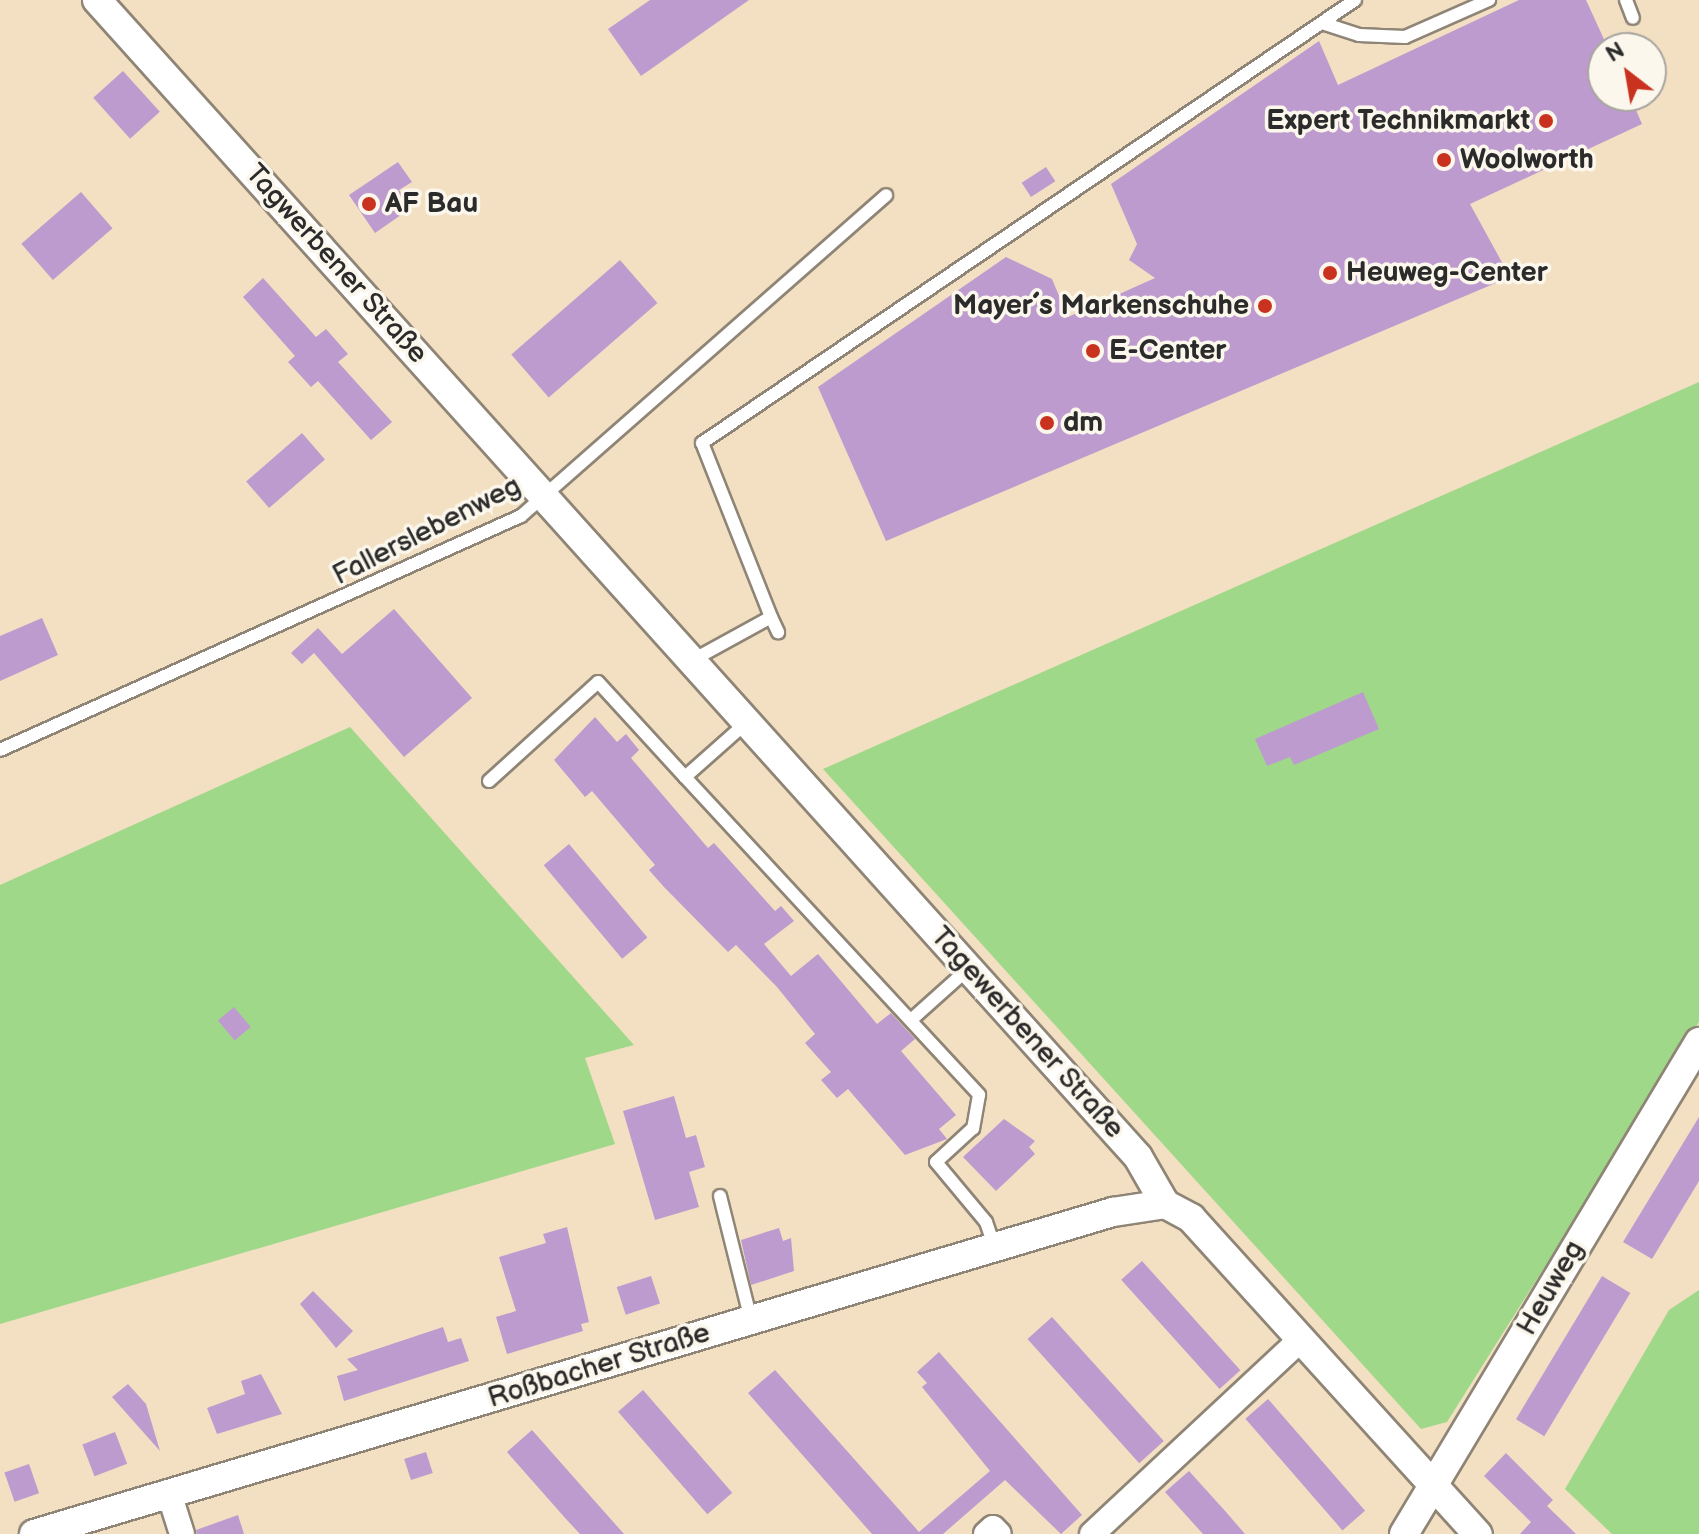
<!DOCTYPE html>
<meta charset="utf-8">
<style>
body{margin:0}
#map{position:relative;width:1699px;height:1534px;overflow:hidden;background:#f3dfc2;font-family:"Balsamiq Sans",sans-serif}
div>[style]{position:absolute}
.green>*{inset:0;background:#a0d88a}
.building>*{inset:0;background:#be9bcf;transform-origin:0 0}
.roads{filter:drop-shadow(2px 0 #8f8576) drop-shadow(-2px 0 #8f8576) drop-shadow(0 2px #8f8576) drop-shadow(0 -2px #8f8576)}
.service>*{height:12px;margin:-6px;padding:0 6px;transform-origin:6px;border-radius:6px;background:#fff}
.minor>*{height:24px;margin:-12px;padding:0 12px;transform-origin:12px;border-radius:12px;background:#fff}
.tertiary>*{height:28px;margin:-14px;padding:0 14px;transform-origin:14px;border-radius:14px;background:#fff}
.dots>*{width:22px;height:22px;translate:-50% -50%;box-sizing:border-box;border:4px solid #fbf7ec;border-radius:50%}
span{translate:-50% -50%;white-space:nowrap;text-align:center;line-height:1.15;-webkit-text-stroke:7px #fbf7ec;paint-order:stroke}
.poi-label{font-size:28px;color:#2b2b2b;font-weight:700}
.right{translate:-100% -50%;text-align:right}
.left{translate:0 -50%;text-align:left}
.street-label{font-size:28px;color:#2b2b2b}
.north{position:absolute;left:1587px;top:32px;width:80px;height:80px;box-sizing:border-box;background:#fbf7ec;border:2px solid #a8a59f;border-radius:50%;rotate:329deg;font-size:22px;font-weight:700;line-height:32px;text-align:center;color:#2b2b2b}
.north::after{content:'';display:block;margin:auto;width:28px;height:36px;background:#c8321e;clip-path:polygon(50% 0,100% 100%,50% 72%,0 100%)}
</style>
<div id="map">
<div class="green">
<div style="clip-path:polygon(1699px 382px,1699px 1022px,1447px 1422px,1421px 1429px,823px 769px)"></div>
<div style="clip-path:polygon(350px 727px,634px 1045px,585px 1058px,615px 1144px,0 1324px,0 885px)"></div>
<div style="clip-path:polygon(1699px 1290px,1699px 1534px,1612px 1534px,1565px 1489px,1669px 1310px)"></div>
</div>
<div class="building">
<div style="clip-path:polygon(650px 0,749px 0,641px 76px,608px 29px)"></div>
<div style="clip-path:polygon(1519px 0,1586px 0,1608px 48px,1603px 96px,1630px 96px,1642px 124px,1470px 204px,1510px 277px,886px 541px,818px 387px,1006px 257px,1052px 279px,1068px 317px,1155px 278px,1129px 260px,1137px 244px,1111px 184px,1319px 41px,1338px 85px)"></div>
<div style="left:123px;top:71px;width:55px;height:40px;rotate:48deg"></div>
<div style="clip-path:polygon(398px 162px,412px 182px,399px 190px,411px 208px,375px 233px,349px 195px)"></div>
<div style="left:1046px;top:167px;width:17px;height:29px;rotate:57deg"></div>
<div style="left:81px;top:192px;width:48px;height:79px;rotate:49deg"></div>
<div style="left:620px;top:260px;width:57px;height:144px;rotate:49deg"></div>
<div style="clip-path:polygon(263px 278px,316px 337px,326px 329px,348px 354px,338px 362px,392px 422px,371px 440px,318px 381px,311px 387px,288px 362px,295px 356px,243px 297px)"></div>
<div style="left:302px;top:433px;width:35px;height:74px;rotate:49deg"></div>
<div style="clip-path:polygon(394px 609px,472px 698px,404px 757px,314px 653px,302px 664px,291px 653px,318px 628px,342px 654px)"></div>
<div style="clip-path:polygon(42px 618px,58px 655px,0 681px,0 636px)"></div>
<div style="clip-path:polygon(1363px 692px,1379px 729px,1294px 765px,1290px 757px,1267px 766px,1255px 739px)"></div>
<div style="clip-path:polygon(595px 717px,617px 742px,626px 734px,639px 750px,631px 758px,708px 848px,714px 843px,775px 911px,781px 906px,794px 921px,764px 944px,791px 976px,818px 954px,877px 1024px,891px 1013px,915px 1039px,901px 1051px,956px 1115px,939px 1129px,947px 1139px,905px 1155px,848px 1089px,837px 1098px,821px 1080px,831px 1072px,805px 1043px,815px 1034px,777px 987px,736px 945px,728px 952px,664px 887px,649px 870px,655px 865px,592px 791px,585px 797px,554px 760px)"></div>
<div style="left:569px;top:844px;width:122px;height:33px;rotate:50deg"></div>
<div style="left:234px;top:1007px;width:26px;height:21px;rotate:50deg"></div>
<div style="clip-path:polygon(674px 1096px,686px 1138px,696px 1135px,705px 1167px,689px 1172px,699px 1207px,655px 1220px,623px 1111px)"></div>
<div style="clip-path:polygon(1699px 1117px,1699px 1181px,1652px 1259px,1623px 1242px)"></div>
<div style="clip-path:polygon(1004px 1119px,1035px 1141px,1029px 1147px,1035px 1154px,996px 1191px,963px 1157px)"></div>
<div style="clip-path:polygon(567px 1227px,589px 1322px,581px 1324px,583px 1331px,507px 1354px,496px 1317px,516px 1311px,499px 1257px,546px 1243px,543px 1234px)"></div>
<div style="clip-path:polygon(779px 1228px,783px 1241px,791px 1238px,794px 1271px,751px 1285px,741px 1240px)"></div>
<div style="left:1142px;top:1261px;width:147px;height:28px;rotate:48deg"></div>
<div style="left:651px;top:1276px;width:29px;height:36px;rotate:72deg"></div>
<div style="left:1602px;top:1276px;width:33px;height:167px;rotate:31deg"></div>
<div style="clip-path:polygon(313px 1291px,353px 1331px,336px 1348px,300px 1304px)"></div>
<div style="left:1052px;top:1317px;width:167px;height:33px;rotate:48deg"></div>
<div style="clip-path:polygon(443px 1327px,448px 1342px,461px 1338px,469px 1361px,344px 1401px,337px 1376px,358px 1370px,347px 1359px)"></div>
<div style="clip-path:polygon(939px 1352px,1082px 1515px,1061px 1534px,1005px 1480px,943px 1534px,872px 1534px,748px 1393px,775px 1370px,919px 1532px,990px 1471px,922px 1387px,927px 1383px,917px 1372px)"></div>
<div style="clip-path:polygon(261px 1374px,282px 1414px,217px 1434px,207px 1408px,245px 1394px,241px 1381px)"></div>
<div style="clip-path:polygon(128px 1384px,146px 1404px,160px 1451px,112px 1397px)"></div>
<div style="left:643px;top:1390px;width:136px;height:33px;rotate:49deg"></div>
<div style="left:1268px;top:1399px;width:148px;height:30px;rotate:49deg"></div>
<div style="clip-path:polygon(532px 1430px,592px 1498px,624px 1534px,580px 1534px,566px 1519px,507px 1452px)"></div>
<div style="left:115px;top:1432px;width:34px;height:35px;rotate:69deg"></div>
<div style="left:426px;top:1452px;width:22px;height:23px;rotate:72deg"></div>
<div style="clip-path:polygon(1506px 1453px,1553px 1500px,1547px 1506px,1576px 1534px,1520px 1534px,1531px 1522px,1484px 1476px)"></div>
<div style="left:29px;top:1464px;width:31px;height:26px;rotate:71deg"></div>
<div style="clip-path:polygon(1189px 1471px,1226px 1512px,1245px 1534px,1203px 1534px,1165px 1492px)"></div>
<div style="clip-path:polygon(238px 1515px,244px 1534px,197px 1534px,196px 1530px)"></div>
</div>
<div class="roads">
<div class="service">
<div style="left:1626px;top:0;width:19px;rotate:69deg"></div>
<div style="left:1322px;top:23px;width:39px;rotate:18deg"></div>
<div style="left:1359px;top:35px;width:46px;rotate:2.5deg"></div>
<div style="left:1405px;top:37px;width:92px;rotate:-23.8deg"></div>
<div style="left:771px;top:617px;width:187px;rotate:-111.6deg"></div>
<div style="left:702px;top:443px;width:789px;rotate:-34.15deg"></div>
<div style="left:691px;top:661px;width:91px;rotate:-28.8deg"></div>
<div style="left:771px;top:617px;width:17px;rotate:65deg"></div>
<div style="left:0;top:750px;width:571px;rotate:-24.19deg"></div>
<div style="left:521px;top:516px;width:486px;rotate:-41.3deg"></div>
<div style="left:685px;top:777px;width:433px;rotate:47.2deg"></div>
<div style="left:979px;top:1095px;width:34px;rotate:100deg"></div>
<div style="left:973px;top:1128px;width:50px;rotate:137.4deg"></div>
<div style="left:936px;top:1162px;width:78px;rotate:50.2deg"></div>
<div style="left:986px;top:1222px;width:28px;rotate:71deg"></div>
<div style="left:489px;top:781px;width:147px;rotate:-42.2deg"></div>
<div style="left:598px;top:682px;width:129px;rotate:47.5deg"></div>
<div style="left:685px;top:777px;width:81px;rotate:-41.5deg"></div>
<div style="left:911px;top:1020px;width:76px;rotate:-41.8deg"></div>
<div style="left:720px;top:1196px;width:128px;rotate:76deg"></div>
</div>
<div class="minor">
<div style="left:169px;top:1493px;width:43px;rotate:72.4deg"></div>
<div style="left:986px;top:1534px;width:9px;rotate:-41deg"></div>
<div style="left:993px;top:1528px;width:8px;rotate:45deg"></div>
<div style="left:1092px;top:1534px;width:286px;rotate:-43deg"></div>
</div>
<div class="tertiary">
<div style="left:97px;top:0;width:1556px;rotate:48.02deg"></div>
<div style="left:1138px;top:1157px;width:54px;rotate:60.1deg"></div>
<div style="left:1165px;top:1204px;width:30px;rotate:28deg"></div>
<div style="left:1191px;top:1218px;width:427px;rotate:47.8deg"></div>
<div style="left:34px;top:1534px;width:1126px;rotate:-16.62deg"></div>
<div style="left:1113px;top:1212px;width:53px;rotate:-8.7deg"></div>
<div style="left:1404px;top:1534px;width:574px;rotate:-59.05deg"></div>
</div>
</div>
<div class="dots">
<div style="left:1546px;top:121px;background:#c8321e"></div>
<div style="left:1444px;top:160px;background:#c8321e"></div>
<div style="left:369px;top:204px;background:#c8321e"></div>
<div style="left:1330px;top:273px;background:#c8321e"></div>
<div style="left:1265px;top:306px;background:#c8321e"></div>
<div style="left:1093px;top:351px;background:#c8321e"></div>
<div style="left:1047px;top:423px;background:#c8321e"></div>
</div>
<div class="poi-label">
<span class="right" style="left:1530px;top:121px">Expert Technikmarkt</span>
<span class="left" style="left:1460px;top:160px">Woolworth</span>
<span class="left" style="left:385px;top:204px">AF Bau</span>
<span class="left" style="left:1346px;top:273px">Heuweg-Center</span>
<span class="right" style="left:1249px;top:306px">Mayer´s Markenschuhe</span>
<span class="left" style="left:1109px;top:351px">E-Center</span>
<span class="left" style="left:1063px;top:423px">dm</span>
</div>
<div class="street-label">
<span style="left:336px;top:264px;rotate:48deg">Tagwerbener Straße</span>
<span style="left:427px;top:531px;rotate:-27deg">Fallerslebenweg</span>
<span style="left:1027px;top:1033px;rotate:48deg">Tagewerbener Straße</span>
<span style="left:1551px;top:1288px;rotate:-60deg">Heuweg</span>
<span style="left:599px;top:1366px;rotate:-17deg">Roßbacher Straße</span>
</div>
<div class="north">N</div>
</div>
